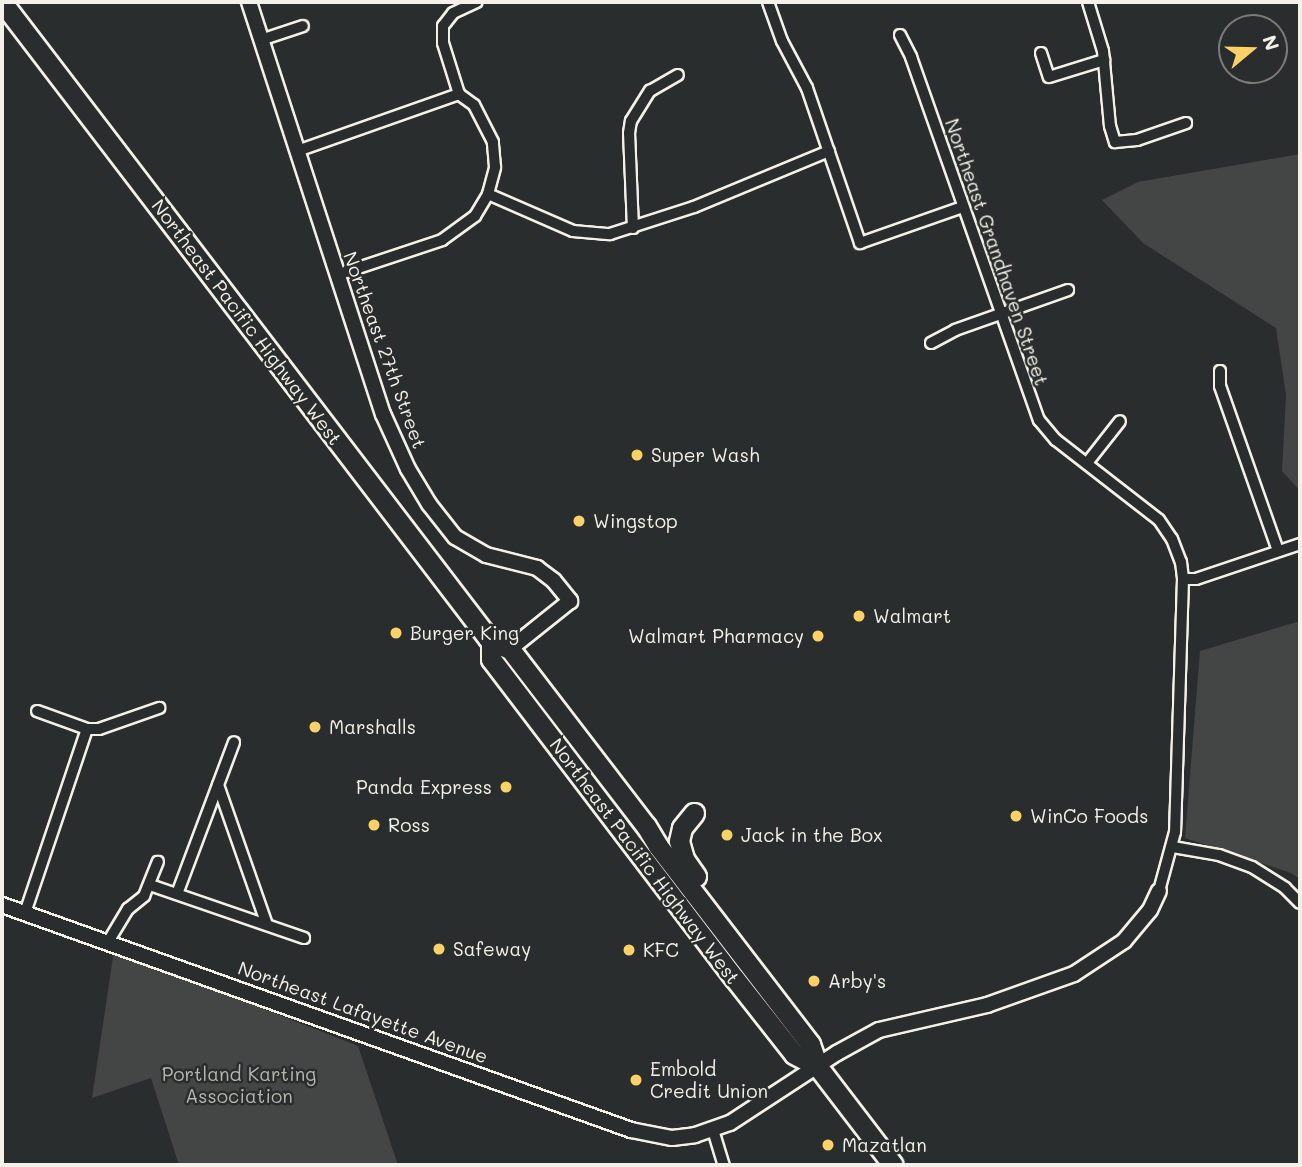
<!DOCTYPE html>
<style>
body{margin:0}
#map{position:relative;width:1302px;height:1167px;overflow:hidden;background:#2a2d2e;font-family:Mali,sans-serif}
div>[style]{position:absolute}
.green>*{inset:0;background:#444645}
.roads{filter:drop-shadow(2px 0 #f4f1e8) drop-shadow(-2px 0 #f4f1e8) drop-shadow(0 2px #f4f1e8) drop-shadow(0 -2px #f4f1e8)}
.street>*{height:10px;margin:-5px;padding:0 5px;transform-origin:5px;border-radius:5px;background:#2a2d2e}
.secondary>*{height:14px;margin:-7px;padding:0 7px;transform-origin:7px;border-radius:7px;background:#2a2d2e}
.highway>*{height:19px;margin:-9.5px;padding:0 9.5px;transform-origin:9.5px;border-radius:9.5px;background:#2a2d2e}
.dots>*{width:19px;height:19px;translate:-50% -50%;box-sizing:border-box;border:4px solid #2a2d2e;border-radius:50%}
span{translate:-50% -50%;white-space:nowrap;text-align:center;line-height:1.15;-webkit-text-stroke:5px #2a2d2e;paint-order:stroke}
.street-label{font-size:19px;color:#f4f1e8}
.poi-label{font-size:19px;color:#f4f1e8}
.left{translate:0 -50%;text-align:left}
.right{translate:-100% -50%;text-align:right}
.park-label{font-size:19px;color:#b6b5af}
.frame{position:absolute;inset:0;border:4px solid #f4f1e8;pointer-events:none}
.north{position:absolute;left:1218px;top:14px;width:70px;height:70px;box-sizing:border-box;background:#2a2d2e;border:2px solid #7b7b78;border-radius:50%;rotate:71deg;font-size:19px;font-weight:700;line-height:28px;text-align:center;color:#f4f1e8}
.north::after{content:'';display:block;margin:auto;width:24px;height:32px;background:#ffd166;clip-path:polygon(50% 0,100% 100%,50% 72%,0 100%)}
</style>
<div id="map">
<div class="green">
<div style="clip-path:polygon(1300px 154px,1300px 491px,1282px 471px,1286px 395px,1276px 328px,1143px 243px,1102px 200px,1138px 182px)"></div>
<div style="clip-path:polygon(1300px 621px,1300px 879px,1291px 873px,1185px 838px,1200px 651px)"></div>
<div style="clip-path:polygon(114px 950px,358px 1046px,398px 1165px,179px 1165px,151px 1078px,92px 1098px)"></div>
</div>
<div class="roads">
<div class="street">
<div style="left:768px;top:2px;width:41px;rotate:70.3deg"></div>
<div style="left:782px;top:41px;width:53px;rotate:62deg"></div>
<div style="left:807px;top:88px;width:164px;rotate:71.1deg"></div>
<div style="left:860px;top:243px;width:109px;rotate:-19.3deg"></div>
<div style="left:1088px;top:2px;width:51px;rotate:73deg"></div>
<div style="left:1103px;top:51px;width:75px;rotate:84.7deg"></div>
<div style="left:1110px;top:126px;width:17px;rotate:73deg"></div>
<div style="left:1115px;top:142px;width:22px;rotate:-5deg"></div>
<div style="left:1137px;top:140px;width:52px;rotate:-19.1deg"></div>
<div style="left:900px;top:35px;width:25px;rotate:63deg"></div>
<div style="left:911px;top:57px;width:385px;rotate:70.6deg"></div>
<div style="left:1039px;top:420px;width:26px;rotate:50deg"></div>
<div style="left:1056px;top:440px;width:130px;rotate:37.8deg"></div>
<div style="left:1159px;top:520px;width:23px;rotate:56deg"></div>
<div style="left:1172px;top:539px;width:25px;rotate:69deg"></div>
<div style="left:1181px;top:562px;width:17px;rotate:83deg"></div>
<div style="left:1183px;top:579px;width:253px;rotate:91.8deg"></div>
<div style="left:1175px;top:832px;width:61px;rotate:105.2deg"></div>
<div style="left:261px;top:40px;width:44px;rotate:-18.4deg"></div>
<div style="left:1041px;top:53px;width:25px;rotate:72deg"></div>
<div style="left:1049px;top:77px;width:58px;rotate:-17.2deg"></div>
<div style="left:459px;top:94px;width:53px;rotate:-107.4deg"></div>
<div style="left:443px;top:43px;width:17px;rotate:-90deg"></div>
<div style="left:443px;top:26px;width:16px;rotate:-52deg"></div>
<div style="left:453px;top:13px;width:26px;rotate:-25deg"></div>
<div style="left:297px;top:151px;width:172px;rotate:-19.4deg"></div>
<div style="left:488px;top:194px;width:93px;rotate:23.5deg"></div>
<div style="left:573px;top:231px;width:37px;rotate:5deg"></div>
<div style="left:610px;top:234px;width:88px;rotate:-17.8deg"></div>
<div style="left:694px;top:207px;width:146px;rotate:-22.5deg"></div>
<div style="left:633px;top:228px;width:95px;rotate:-92.4deg"></div>
<div style="left:629px;top:133px;width:12px;rotate:-81deg"></div>
<div style="left:631px;top:121px;width:36px;rotate:-58deg"></div>
<div style="left:650px;top:91px;width:32px;rotate:-30deg"></div>
<div style="left:337px;top:275px;width:111px;rotate:-18.4deg"></div>
<div style="left:442px;top:240px;width:41px;rotate:-36deg"></div>
<div style="left:475px;top:216px;width:26px;rotate:-59deg"></div>
<div style="left:488px;top:194px;width:28px;rotate:-75deg"></div>
<div style="left:495px;top:167px;width:25px;rotate:-95deg"></div>
<div style="left:493px;top:142px;width:42px;rotate:-117.2deg"></div>
<div style="left:474px;top:105px;width:19px;rotate:-144deg"></div>
<div style="left:931px;top:343px;width:27px;rotate:-28deg"></div>
<div style="left:955px;top:330px;width:120px;rotate:-19.5deg"></div>
<div style="left:1220px;top:371px;width:15px;rotate:90deg"></div>
<div style="left:1220px;top:386px;width:175px;rotate:70.6deg"></div>
<div style="left:1087px;top:463px;width:53px;rotate:-51.8deg"></div>
<div style="left:1183px;top:579px;width:13px"></div>
<div style="left:1196px;top:579px;width:110px;rotate:-18.6deg"></div>
<div style="left:87px;top:729px;width:12px"></div>
<div style="left:99px;top:729px;width:64px;rotate:-19.3deg"></div>
<div style="left:218px;top:785px;width:148px;rotate:70.7deg"></div>
<div style="left:1173px;top:847px;width:47px;rotate:9.9deg"></div>
<div style="left:1219px;top:855px;width:35px;rotate:20deg"></div>
<div style="left:1252px;top:867px;width:39px;rotate:32deg"></div>
<div style="left:1285px;top:888px;width:21px;rotate:45deg"></div>
<div style="left:150px;top:885px;width:163px;rotate:19deg"></div>
<div style="left:177px;top:894px;width:162px;rotate:-69.4deg"></div>
<div style="left:25px;top:913px;width:194px;rotate:-71.4deg"></div>
<div style="left:87px;top:729px;width:53px;rotate:-160.2deg"></div>
<div style="left:108px;top:942px;width:39px;rotate:-59deg"></div>
<div style="left:128px;top:909px;width:21px;rotate:-39deg"></div>
<div style="left:144px;top:896px;width:37px;rotate:-68deg"></div>
<div style="left:713px;top:1130px;width:37px;rotate:73deg"></div>
</div>
<div class="secondary">
<div style="left:249px;top:2px;width:433px;rotate:72deg"></div>
<div style="left:383px;top:414px;width:60px;rotate:65.6deg"></div>
<div style="left:408px;top:469px;width:41px;rotate:59deg"></div>
<div style="left:429px;top:504px;width:42px;rotate:51.8deg"></div>
<div style="left:455px;top:537px;width:36px;rotate:30deg"></div>
<div style="left:486px;top:555px;width:53px;rotate:14.3deg"></div>
<div style="left:537px;top:568px;width:21px;rotate:37deg"></div>
<div style="left:554px;top:581px;width:26px;rotate:51deg"></div>
<div style="left:570px;top:601px;width:77px;rotate:141.3deg"></div>
<div style="left:2px;top:905px;width:668px;rotate:19.68deg"></div>
<div style="left:631px;top:1130px;width:42px;rotate:11deg"></div>
<div style="left:672px;top:1138px;width:23px;rotate:-7deg"></div>
<div style="left:695px;top:1135px;width:37px;rotate:-19deg"></div>
<div style="left:730px;top:1123px;width:128px;rotate:-33.2deg"></div>
<div style="left:837px;top:1053px;width:48px;rotate:-28.7deg"></div>
<div style="left:879px;top:1030px;width:111px;rotate:-13deg"></div>
<div style="left:987px;top:1005px;width:92px;rotate:-19.6deg"></div>
<div style="left:1074px;top:974px;width:60px;rotate:-33.4deg"></div>
<div style="left:1124px;top:941px;width:40px;rotate:-50deg"></div>
<div style="left:1150px;top:910px;width:21px;rotate:-65deg"></div>
</div>
<div class="highway">
<div style="left:2px;top:2px;width:800px;rotate:52.61deg"></div>
<div style="left:488px;top:638px;width:5px;rotate:53deg"></div>
<div style="left:491px;top:642px;width:20px;rotate:20deg"></div>
<div style="left:510px;top:649px;width:223px;rotate:52.5deg"></div>
<div style="left:646px;top:826px;width:23px;rotate:59deg"></div>
<div style="left:658px;top:846px;width:250px;rotate:52.5deg"></div>
<div style="left:810px;top:1044px;width:24px;rotate:71deg"></div>
<div style="left:818px;top:1067px;width:123px;rotate:52.6deg"></div>
<div style="left:491px;top:642px;width:17px;rotate:90deg"></div>
<div style="left:491px;top:659px;width:402px;rotate:52.7deg"></div>
<div style="left:735px;top:979px;width:95px;rotate:51.8deg"></div>
<div style="left:794px;top:1054px;width:27px;rotate:28deg"></div>
<div style="left:694px;top:813px;width:19px;rotate:129deg"></div>
<div style="left:682px;top:828px;width:13px;rotate:103deg"></div>
<div style="left:679px;top:841px;width:19px;rotate:74deg"></div>
<div style="left:684px;top:859px;width:21px;rotate:55deg"></div>
</div>
</div>
<div class="dots">
<div style="left:637px;top:455px;background:#ffd166"></div>
<div style="left:579px;top:521px;background:#ffd166"></div>
<div style="left:859px;top:616px;background:#ffd166"></div>
<div style="left:396px;top:633px;background:#ffd166"></div>
<div style="left:818px;top:636px;background:#ffd166"></div>
<div style="left:315px;top:727px;background:#ffd166"></div>
<div style="left:506px;top:787px;background:#ffd166"></div>
<div style="left:1016px;top:816px;background:#ffd166"></div>
<div style="left:374px;top:825px;background:#ffd166"></div>
<div style="left:727px;top:835px;background:#ffd166"></div>
<div style="left:439px;top:949px;background:#ffd166"></div>
<div style="left:629px;top:950px;background:#ffd166"></div>
<div style="left:814px;top:981px;background:#ffd166"></div>
<div style="left:636px;top:1080px;background:#ffd166"></div>
<div style="left:828px;top:1145px;background:#ffd166"></div>
</div>
<div class="street-label">
<span style="left:997px;top:252px;rotate:71deg">Northeast Grandhaven Street</span>
<span style="left:247px;top:322px;rotate:53deg">Northeast Pacific Highway West</span>
<span style="left:385px;top:350px;rotate:70deg">Northeast 27th Street</span>
<span style="left:645px;top:861px;rotate:53deg">Northeast Pacific Highway West</span>
<span style="left:363px;top:1012px;rotate:20deg">Northeast Lafayette Avenue</span>
</div>
<div class="poi-label">
<span class="left" style="left:651px;top:455px">Super Wash</span>
<span class="left" style="left:593px;top:521px">Wingstop</span>
<span class="left" style="left:873px;top:616px">Walmart</span>
<span class="left" style="left:410px;top:633px">Burger King</span>
<span class="right" style="left:804px;top:636px">Walmart Pharmacy</span>
<span class="left" style="left:329px;top:727px">Marshalls</span>
<span class="right" style="left:492px;top:787px">Panda Express</span>
<span class="left" style="left:1030px;top:816px">WinCo Foods</span>
<span class="left" style="left:388px;top:825px">Ross</span>
<span class="left" style="left:741px;top:835px">Jack in the Box</span>
<span class="left" style="left:453px;top:949px">Safeway</span>
<span class="left" style="left:643px;top:950px">KFC</span>
<span class="left" style="left:828px;top:981px">Arby's</span>
<span class="left" style="left:650px;top:1080px">Embold<br>Credit Union</span>
<span class="left" style="left:842px;top:1145px">Mazatlan</span>
</div>
<div class="park-label">
<span style="left:239px;top:1085px">Portland Karting<br>Association</span>
</div>
<div class="frame"></div>
<div class="north">N</div>
</div>
